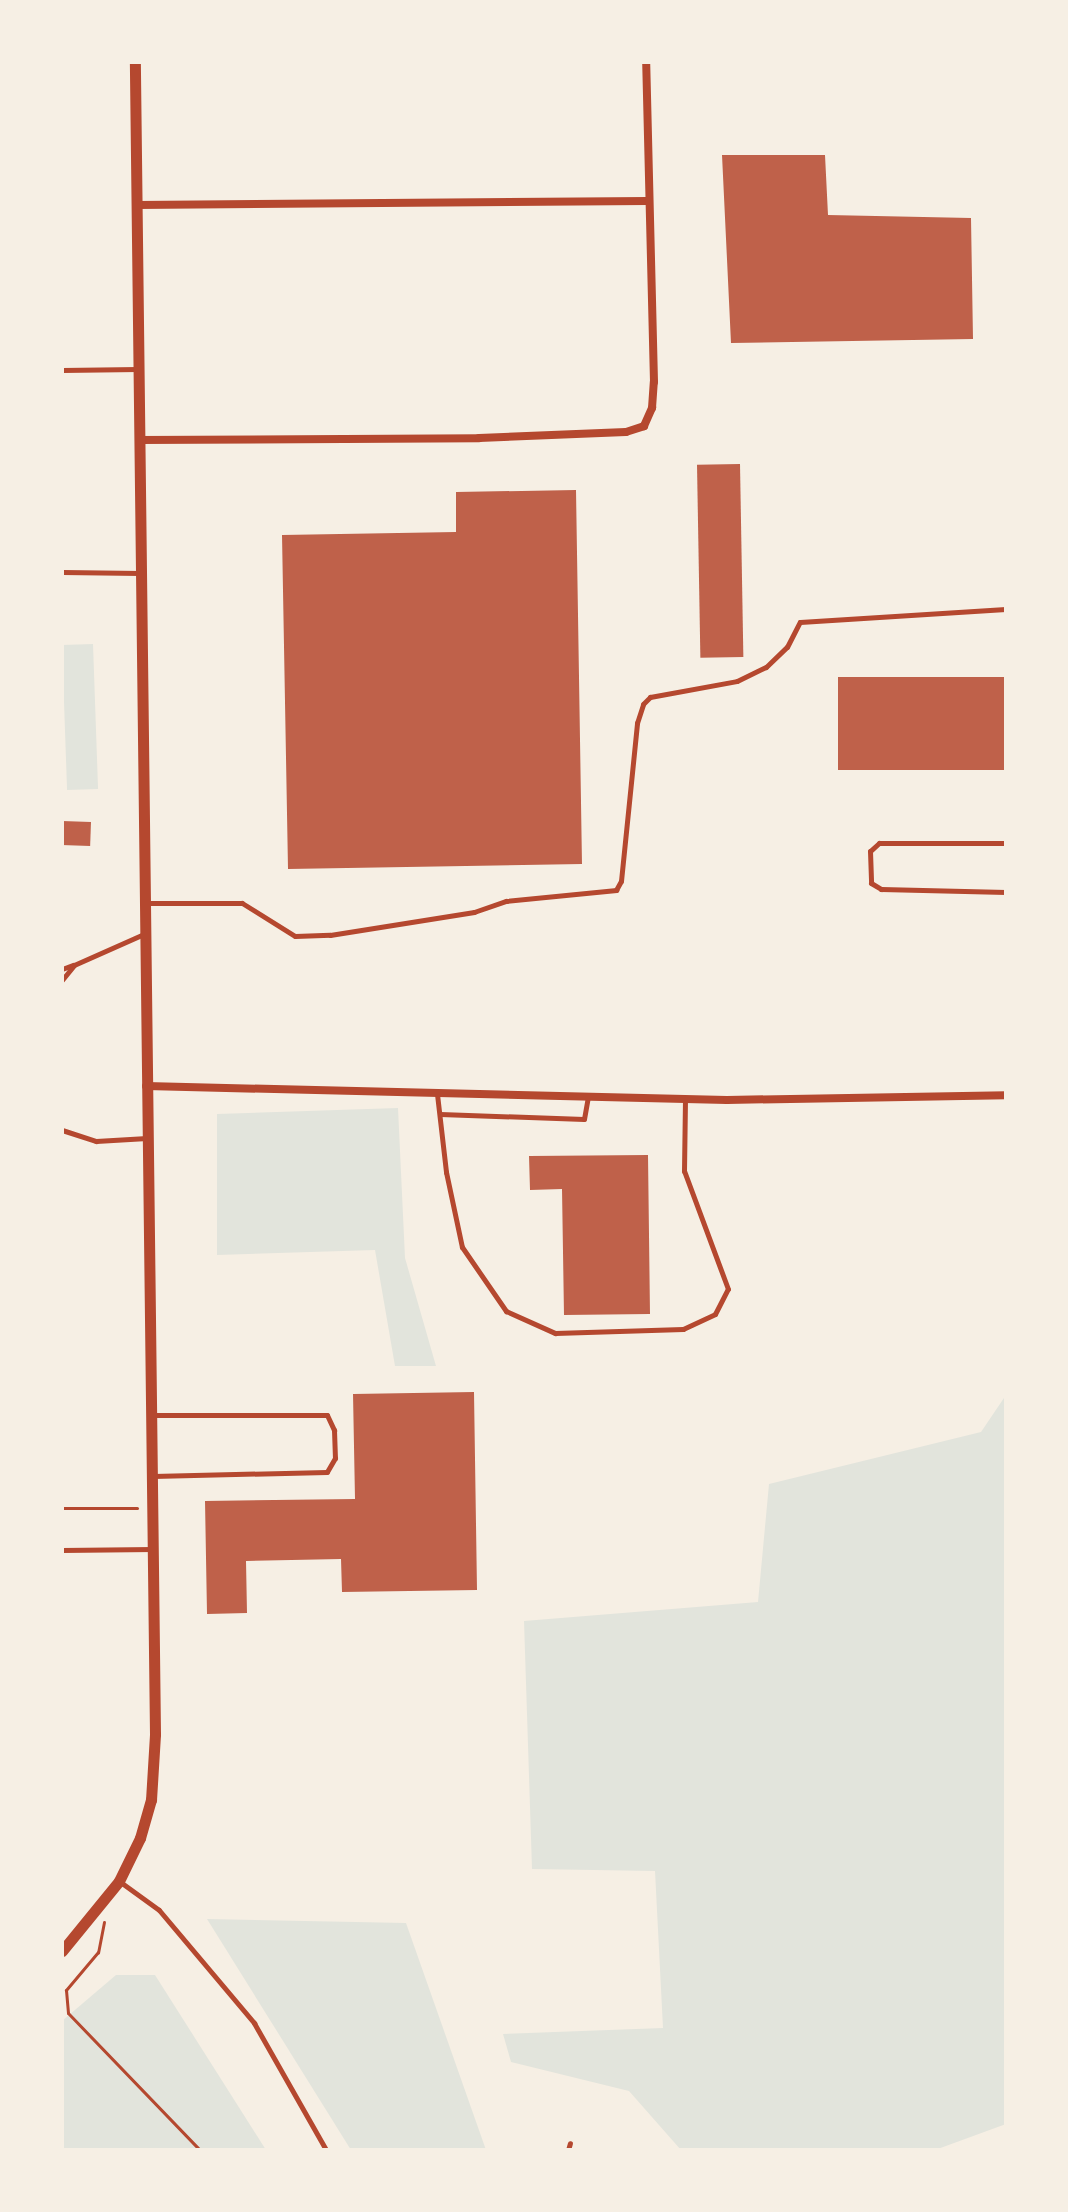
<!DOCTYPE html>
<style>
body{margin:0}
#map{position:relative;width:1068px;height:2212px;overflow:hidden;background:#f6efe4;font-family:Manrope,sans-serif}
div>[style]{position:absolute}
.green>*{inset:0;background:#e2e4dc;transform-origin:0 0}
.building>*{inset:0;background:#bf614a;transform-origin:0 0}
.path>*{height:3px;margin:-1.5px;padding:0 1.5px;transform-origin:1.5px;border-radius:1.5px;background:#b5482f}
.service>*{height:5px;margin:-2.5px;padding:0 2.5px;transform-origin:2.5px;border-radius:2.5px;background:#b5482f}
.minor>*{height:8px;margin:-4px;padding:0 4px;transform-origin:4px;border-radius:4px;background:#b5482f}
.tertiary>*{height:11px;margin:-5.5px;padding:0 5.5px;transform-origin:5.5px;border-radius:5.5px;background:#b5482f}
span{translate:-50% -50%;white-space:nowrap;text-align:center;line-height:1.15;-webkit-text-stroke:7px #f6efe4;paint-order:stroke}
.frame{position:absolute;inset:0;border:64px solid #f6efe4;pointer-events:none}
</style>
<div id="map">
<div class="green">
<div style="left:93px;top:644px;width:145px;height:31px;rotate:88deg"></div>
<div style="clip-path:polygon(398px 1108px,405px 1258px,436px 1366px,395px 1366px,375px 1250px,217px 1255px,217px 1114px)"></div>
<div style="clip-path:polygon(1006px 1395px,1006px 2124px,935px 2150px,681px 2150px,629px 2091px,511px 2062px,503px 2034px,663px 2028px,655px 1871px,532px 1869px,524px 1621px,758px 1602px,769px 1484px,981px 1432px)"></div>
<div style="clip-path:polygon(207px 1919px,406px 1923px,486px 2150px,351px 2150px)"></div>
<div style="clip-path:polygon(116px 1975px,155px 1975px,266px 2150px,62px 2150px,62px 2021px)"></div>
</div>
<div class="building">
<div style="clip-path:polygon(722px 155px,825px 155px,828px 215px,971px 218px,973px 339px,731px 343px)"></div>
<div style="left:740px;top:464px;width:193px;height:43px;rotate:89deg"></div>
<div style="clip-path:polygon(576px 490px,582px 864px,288px 869px,282px 535px,456px 532px,456px 492px)"></div>
<div style="left:1006px;top:677px;width:93px;height:168px;rotate:90deg"></div>
<div style="left:62px;top:821px;width:29px;height:24px;rotate:2deg"></div>
<div style="clip-path:polygon(648px 1155px,650px 1314px,564px 1315px,562px 1189px,530px 1190px,529px 1156px)"></div>
<div style="clip-path:polygon(474px 1392px,477px 1590px,342px 1592px,341px 1559px,246px 1561px,247px 1613px,207px 1614px,205px 1501px,355px 1499px,353px 1394px)"></div>
</div>
<div class="path">
<div style="left:62px;top:1508px;width:75px"></div>
<div style="left:104px;top:1922px;width:31px;rotate:101deg"></div>
<div style="left:98px;top:1952px;width:50px;rotate:130.1deg"></div>
<div style="left:66px;top:1990px;width:23px;rotate:85deg"></div>
<div style="left:68px;top:2013px;width:190px;rotate:46.1deg"></div>
</div>
<div class="service">
<div style="left:62px;top:370px;width:76px;rotate:-0.8deg"></div>
<div style="left:62px;top:572px;width:78px;rotate:0.7deg"></div>
<div style="left:1006px;top:843px;width:127px;rotate:180deg"></div>
<div style="left:879px;top:843px;width:12px;rotate:138deg"></div>
<div style="left:870px;top:851px;width:32px;rotate:88deg"></div>
<div style="left:871px;top:883px;width:12px;rotate:31deg"></div>
<div style="left:881px;top:889px;width:125px;rotate:1.4deg"></div>
<div style="left:147px;top:903px;width:95px"></div>
<div style="left:242px;top:903px;width:62px;rotate:31.9deg"></div>
<div style="left:295px;top:936px;width:35px;rotate:-2deg"></div>
<div style="left:330px;top:935px;width:146px;rotate:-9.1deg"></div>
<div style="left:474px;top:912px;width:34px;rotate:-19deg"></div>
<div style="left:506px;top:901px;width:111px;rotate:-5.7deg"></div>
<div style="left:616px;top:890px;width:10px;rotate:-61deg"></div>
<div style="left:621px;top:881px;width:159px;rotate:-84.2deg"></div>
<div style="left:637px;top:723px;width:20px;rotate:-72deg"></div>
<div style="left:643px;top:704px;width:10px;rotate:-45deg"></div>
<div style="left:650px;top:697px;width:88px;rotate:-10.4deg"></div>
<div style="left:737px;top:681px;width:32px;rotate:-26deg"></div>
<div style="left:766px;top:667px;width:29px;rotate:-44deg"></div>
<div style="left:787px;top:647px;width:28px;rotate:-63deg"></div>
<div style="left:800px;top:622px;width:206px;rotate:-3.6deg"></div>
<div style="left:62px;top:969px;width:12px;rotate:-20deg"></div>
<div style="left:62px;top:980px;width:19px;rotate:-51deg"></div>
<div style="left:74px;top:965px;width:77px;rotate:-23.9deg"></div>
<div style="left:437px;top:1094px;width:79px;rotate:83.4deg"></div>
<div style="left:446px;top:1172px;width:77px;rotate:78deg"></div>
<div style="left:462px;top:1247px;width:78px;rotate:55.5deg"></div>
<div style="left:506px;top:1311px;width:54px;rotate:24.2deg"></div>
<div style="left:555px;top:1333px;width:128px;rotate:-1.8deg"></div>
<div style="left:683px;top:1329px;width:35px;rotate:-25deg"></div>
<div style="left:715px;top:1314px;width:28px;rotate:-63deg"></div>
<div style="left:728px;top:1289px;width:126px;rotate:-110.4deg"></div>
<div style="left:684px;top:1171px;width:71px;rotate:-89.2deg"></div>
<div style="left:440px;top:1114px;width:144px;rotate:2deg"></div>
<div style="left:584px;top:1119px;width:22px;rotate:-80deg"></div>
<div style="left:62px;top:1130px;width:36px;rotate:18deg"></div>
<div style="left:96px;top:1141px;width:51px;rotate:-3.4deg"></div>
<div style="left:152px;top:1415px;width:175px"></div>
<div style="left:327px;top:1415px;width:17px;rotate:65deg"></div>
<div style="left:334px;top:1430px;width:28px;rotate:88deg"></div>
<div style="left:335px;top:1458px;width:16px;rotate:120deg"></div>
<div style="left:327px;top:1472px;width:174px;rotate:178.7deg"></div>
<div style="left:62px;top:1550px;width:91px;rotate:-0.6deg"></div>
<div style="left:119px;top:1881px;width:49px;rotate:35.9deg"></div>
<div style="left:159px;top:1910px;width:148px;rotate:49.9deg"></div>
<div style="left:254px;top:2023px;width:146px;rotate:60.4deg"></div>
<div style="left:568px;top:2150px;width:7px;rotate:-74deg"></div>
</div>
<div class="minor">
<div style="left:137px;top:205px;width:511px;rotate:-0.45deg"></div>
<div style="left:139px;top:440px;width:340px;rotate:-0.3deg"></div>
<div style="left:479px;top:438px;width:147px;rotate:-2.3deg"></div>
<div style="left:626px;top:432px;width:19px;rotate:-18deg"></div>
<div style="left:644px;top:426px;width:20px;rotate:-66deg"></div>
<div style="left:652px;top:408px;width:26px;rotate:-86deg"></div>
<div style="left:654px;top:382px;width:320px;rotate:-91.4deg"></div>
<div style="left:146px;top:1086px;width:581px;rotate:1.38deg"></div>
<div style="left:727px;top:1100px;width:279px;rotate:-1deg"></div>
</div>
<div class="tertiary">
<div style="left:62px;top:1951px;width:90px;rotate:-50.8deg"></div>
<div style="left:119px;top:1881px;width:48px;rotate:-64deg"></div>
<div style="left:140px;top:1838px;width:40px;rotate:-74deg"></div>
<div style="left:151px;top:1800px;width:66px;rotate:-86.5deg"></div>
<div style="left:155px;top:1734px;width:1672px;rotate:-90.69deg"></div>
</div>
<div class="frame"></div>
</div>
